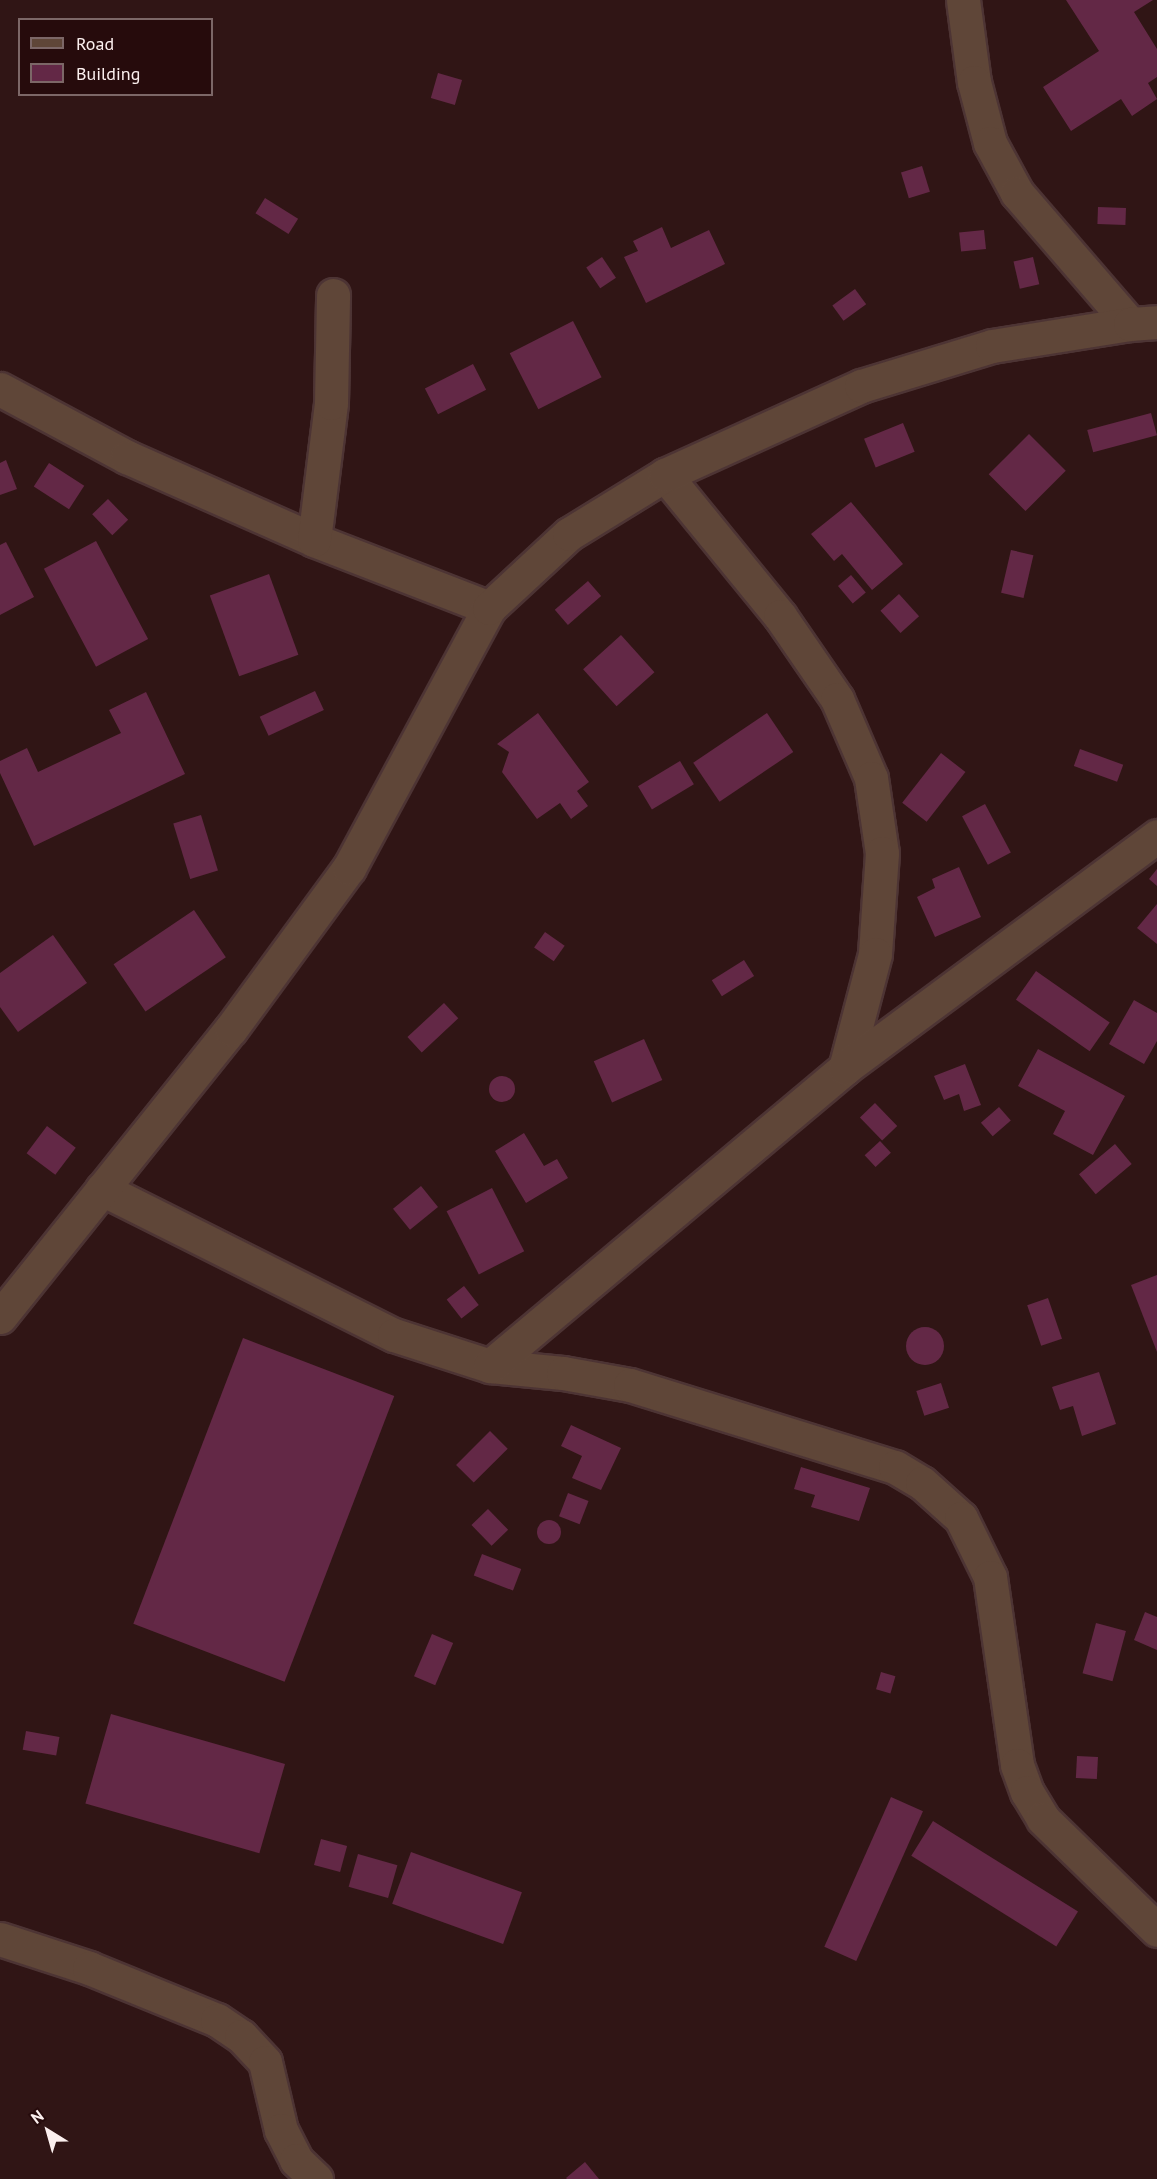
<!DOCTYPE html>
<style>
body{margin:0}
#map{position:relative;width:1157px;height:2179px;overflow:hidden;background:#301515;font-family:"PT Sans",sans-serif}
div>[style]{position:absolute}
.building>*{inset:0;background:#632846;transform-origin:0 0}
.round{border-radius:50%}
.roads{filter:drop-shadow(2px 0 #4d3434) drop-shadow(-2px 0 #4d3434) drop-shadow(0 2px #4d3434) drop-shadow(0 -2px #4d3434)}
.minor>*{height:33px;margin:-16.5px;padding:0 16.5px;transform-origin:16.5px;border-radius:16.5px;background:#5f4638}
span{translate:-50% -50%;white-space:nowrap;text-align:center;line-height:1.15;-webkit-text-stroke:4.5px #260b0c;paint-order:stroke}
.legend{position:absolute;left:18px;top:18px;width:195px;height:78px;box-sizing:border-box;background:#260b0c;border:2px solid #7c6767;margin:0;padding:8px 10px;list-style:none;font-size:18px;color:#fcf0ef}
.legend li{display:flex;align-items:center;gap:12px;height:30px}
.legend b{width:30px;border:2px solid #7c6767}
.north{position:absolute;left:18px;top:2101px;width:60px;height:60px;-webkit-text-stroke:4px #260b0c;paint-order:stroke;rotate:323deg;font-size:16px;font-weight:700;line-height:24px;text-align:center;color:#fcf0ef}
.north::after{content:'';display:block;margin:auto;width:21px;height:27px;background:#fcf0ef;clip-path:polygon(50% 0,100% 100%,50% 72%,0 100%)}
</style>
<div id="map">
<div class="building">
<div style="clip-path:polygon(1066px 0,1153px 0,1134px 12px,1157px 49px,1157px 77px,1148px 83px,1157px 99px,1132px 116px,1121px 99px,1071px 131px,1043px 87px,1099px 51px)"></div>
<div style="left:438px;top:73px;width:25px;height:26px;rotate:16deg"></div>
<div style="left:922px;top:166px;width:27px;height:22px;rotate:73deg"></div>
<div style="left:265px;top:198px;width:39px;height:18px;rotate:32deg"></div>
<div style="left:1098px;top:207px;width:28px;height:17px;rotate:2deg"></div>
<div style="clip-path:polygon(662px 227px,671px 248px,709px 230px,725px 264px,646px 303px,624px 257px,638px 251px,633px 241px)"></div>
<div style="left:984px;top:230px;width:19px;height:25px;rotate:84deg"></div>
<div style="left:602px;top:257px;width:25px;height:19px;rotate:56deg"></div>
<div style="left:1033px;top:257px;width:28px;height:20px;rotate:77deg"></div>
<div style="left:855px;top:289px;width:19px;height:28px;rotate:54deg"></div>
<div style="left:573px;top:321px;width:63px;height:71px;rotate:63deg"></div>
<div style="left:473px;top:364px;width:29px;height:54px;rotate:63deg"></div>
<div style="left:1151px;top:413px;width:23px;height:66px;rotate:75deg"></div>
<div style="left:903px;top:423px;width:31px;height:42px;rotate:68deg"></div>
<div style="left:1029px;top:434px;width:52px;height:57px;rotate:45deg"></div>
<div style="clip-path:polygon(6px 460px,17px 489px,0 495px,0 463px)"></div>
<div style="left:49px;top:463px;width:42px;height:28px;rotate:33deg"></div>
<div style="left:108px;top:499px;width:29px;height:22px;rotate:46deg"></div>
<div style="clip-path:polygon(851px 502px,903px 564px,872px 590px,842px 554px,834px 561px,811px 534px)"></div>
<div style="left:96px;top:541px;width:111px;height:59px;rotate:62deg"></div>
<div style="clip-path:polygon(6px 542px,34px 597px,0 615px,0 545px)"></div>
<div style="left:1011px;top:550px;width:23px;height:44px;rotate:13deg"></div>
<div style="left:269px;top:574px;width:86px;height:63px;rotate:70deg"></div>
<div style="left:851px;top:575px;width:23px;height:17px;rotate:50deg"></div>
<div style="left:588px;top:581px;width:20px;height:44px;rotate:49deg"></div>
<div style="left:899px;top:594px;width:30px;height:25px;rotate:48deg"></div>
<div style="left:621px;top:635px;width:50px;height:51px;rotate:48deg"></div>
<div style="left:315px;top:691px;width:21px;height:61px;rotate:65deg"></div>
<div style="clip-path:polygon(146px 692px,185px 774px,34px 846px,0 773px,0 761px,27px 748px,38px 772px,121px 733px,109px 710px)"></div>
<div style="clip-path:polygon(538px 713px,589px 782px,577px 791px,588px 806px,571px 819px,560px 803px,537px 819px,502px 772px,509px 752px,497px 744px)"></div>
<div style="left:767px;top:713px;width:47px;height:89px;rotate:56deg"></div>
<div style="left:1080px;top:749px;width:46px;height:18px;rotate:20deg"></div>
<div style="left:941px;top:753px;width:31px;height:63px;rotate:38deg"></div>
<div style="left:680px;top:761px;width:27px;height:49px;rotate:59deg"></div>
<div style="left:985px;top:804px;width:55px;height:26px;rotate:62deg"></div>
<div style="left:201px;top:815px;width:58px;height:29px;rotate:73deg"></div>
<div style="clip-path:polygon(959px 867px,981px 917px,935px 937px,917px 897px,935px 888px,932px 879px)"></div>
<div style="clip-path:polygon(1157px 869px,1157px 886px,1149px 879px)"></div>
<div style="clip-path:polygon(1157px 904px,1157px 944px,1137px 928px)"></div>
<div style="left:194px;top:910px;width:57px;height:97px;rotate:56deg"></div>
<div style="left:545px;top:932px;width:24px;height:19px;rotate:35deg"></div>
<div style="clip-path:polygon(53px 935px,87px 983px,18px 1032px,0 1007px,0 973px)"></div>
<div style="left:744px;top:960px;width:19px;height:38px;rotate:58deg"></div>
<div style="left:1036px;top:971px;width:90px;height:35px;rotate:35deg"></div>
<div style="clip-path:polygon(1134px 1000px,1157px 1013px,1157px 1041px,1144px 1064px,1109px 1044px)"></div>
<div style="left:444px;top:1003px;width:21px;height:50px;rotate:47deg"></div>
<div style="left:644px;top:1039px;width:45px;height:55px;rotate:66deg"></div>
<div style="clip-path:polygon(1038px 1049px,1125px 1096px,1093px 1155px,1053px 1134px,1065px 1111px,1018px 1086px)"></div>
<div style="clip-path:polygon(965px 1064px,981px 1105px,964px 1111px,959px 1094px,944px 1100px,934px 1076px)"></div>
<div class="round" style="left:489px;top:1076px;width:26px;height:26px"></div>
<div style="left:875px;top:1103px;width:32px;height:21px;rotate:46deg"></div>
<div style="left:999px;top:1107px;width:18px;height:24px;rotate:49deg"></div>
<div style="left:47px;top:1126px;width:36px;height:34px;rotate:37deg"></div>
<div style="clip-path:polygon(524px 1133px,544px 1166px,557px 1159px,568px 1178px,526px 1203px,495px 1151px)"></div>
<div style="left:880px;top:1141px;width:16px;height:21px;rotate:47deg"></div>
<div style="left:1115px;top:1144px;width:26px;height:47px;rotate:50deg"></div>
<div style="left:421px;top:1186px;width:27px;height:36px;rotate:51deg"></div>
<div style="left:492px;top:1188px;width:71px;height:51px;rotate:63deg"></div>
<div style="clip-path:polygon(1157px 1275px,1157px 1352px,1131px 1285px)"></div>
<div style="left:464px;top:1286px;width:24px;height:22px;rotate:52deg"></div>
<div style="left:1048px;top:1298px;width:43px;height:22px;rotate:71deg"></div>
<div class="round" style="left:906px;top:1327px;width:38px;height:38px"></div>
<div style="left:243px;top:1338px;width:162px;height:306px;rotate:21deg"></div>
<div style="clip-path:polygon(1099px 1372px,1116px 1424px,1082px 1436px,1073px 1406px,1060px 1410px,1052px 1387px)"></div>
<div style="left:941px;top:1383px;width:26px;height:26px;rotate:72deg"></div>
<div style="clip-path:polygon(571px 1425px,621px 1448px,601px 1490px,572px 1478px,582px 1456px,561px 1446px)"></div>
<div style="left:490px;top:1431px;width:25px;height:48px;rotate:45deg"></div>
<div style="clip-path:polygon(801px 1467px,870px 1488px,859px 1521px,811px 1507px,815px 1495px,794px 1489px)"></div>
<div style="left:568px;top:1493px;width:22px;height:25px;rotate:21deg"></div>
<div style="left:488px;top:1509px;width:29px;height:23px;rotate:46deg"></div>
<div class="round" style="left:537px;top:1520px;width:24px;height:24px"></div>
<div style="left:482px;top:1554px;width:42px;height:23px;rotate:21deg"></div>
<div style="clip-path:polygon(1145px 1612px,1157px 1617px,1157px 1650px,1134px 1640px)"></div>
<div style="left:1096px;top:1623px;width:31px;height:52px;rotate:15deg"></div>
<div style="left:432px;top:1634px;width:23px;height:46px;rotate:23deg"></div>
<div style="left:881px;top:1672px;width:15px;height:18px;rotate:16deg"></div>
<div style="left:111px;top:1714px;width:181px;height:93px;rotate:16deg"></div>
<div style="left:26px;top:1731px;width:34px;height:19px;rotate:10deg"></div>
<div style="left:1077px;top:1756px;width:21px;height:22px;rotate:3deg"></div>
<div style="left:891px;top:1797px;width:35px;height:164px;rotate:24deg"></div>
<div style="left:933px;top:1821px;width:171px;height:41px;rotate:32deg"></div>
<div style="left:321px;top:1839px;width:27px;height:27px;rotate:15deg"></div>
<div style="left:411px;top:1852px;width:118px;height:55px;rotate:20deg"></div>
<div style="left:358px;top:1854px;width:41px;height:34px;rotate:16deg"></div>
<div style="clip-path:polygon(585px 2162px,599px 2179px,567px 2179px,566px 2178px)"></div>
</div>
<div class="roads">
<div class="minor">
<div style="left:963px;top:0;width:83px;rotate:82.4deg"></div>
<div style="left:974px;top:82px;width:63px;rotate:75.3deg"></div>
<div style="left:990px;top:143px;width:57px;rotate:61.6deg"></div>
<div style="left:1017px;top:193px;width:173px;rotate:49.2deg"></div>
<div style="left:0;top:389px;width:144px;rotate:28.2deg"></div>
<div style="left:127px;top:457px;width:205px;rotate:23.9deg"></div>
<div style="left:314px;top:540px;width:188px;rotate:21.2deg"></div>
<div style="left:665px;top:475px;width:182px;rotate:50.8deg"></div>
<div style="left:780px;top:616px;width:101px;rotate:55.5deg"></div>
<div style="left:837px;top:699px;width:86px;rotate:66.7deg"></div>
<div style="left:871px;top:778px;width:76px;rotate:81.7deg"></div>
<div style="left:882px;top:853px;width:101px;rotate:94deg"></div>
<div style="left:875px;top:954px;width:118px;rotate:104.7deg"></div>
<div style="left:314px;top:540px;width:138px;rotate:-82.9deg"></div>
<div style="left:331px;top:403px;width:108px;rotate:-88.9deg"></div>
<div style="left:102px;top:1189px;width:326px;rotate:26.6deg"></div>
<div style="left:394px;top:1335px;width:101px;rotate:17.9deg"></div>
<div style="left:490px;top:1366px;width:73px;rotate:5.5deg"></div>
<div style="left:563px;top:1373px;width:68px;rotate:10.2deg"></div>
<div style="left:630px;top:1385px;width:277px;rotate:17.2deg"></div>
<div style="left:895px;top:1467px;width:31px;rotate:31deg"></div>
<div style="left:922px;top:1483px;width:52px;rotate:41.9deg"></div>
<div style="left:961px;top:1518px;width:66px;rotate:63.8deg"></div>
<div style="left:990px;top:1577px;width:190px;rotate:81.8deg"></div>
<div style="left:1017px;top:1765px;width:29px;rotate:70deg"></div>
<div style="left:1027px;top:1792px;width:31px;rotate:59deg"></div>
<div style="left:1043px;top:1819px;width:159px;rotate:44.2deg"></div>
<div style="left:0;top:1317px;width:369px;rotate:-51.3deg"></div>
<div style="left:231px;top:1029px;width:200px;rotate:-53.8deg"></div>
<div style="left:349px;top:868px;width:295px;rotate:-61.7deg"></div>
<div style="left:489px;top:608px;width:109px;rotate:-42.8deg"></div>
<div style="left:569px;top:534px;width:113px;rotate:-31.6deg"></div>
<div style="left:665px;top:475px;width:215px;rotate:-24.4deg"></div>
<div style="left:861px;top:386px;width:137px;rotate:-17deg"></div>
<div style="left:992px;top:346px;width:140px;rotate:-9.1deg"></div>
<div style="left:1130px;top:324px;width:27px;rotate:-4deg"></div>
<div style="left:490px;top:1366px;width:463px;rotate:-40deg"></div>
<div style="left:845px;top:1068px;width:389px;rotate:-36.6deg"></div>
<div style="left:0;top:1939px;width:94px;rotate:18deg"></div>
<div style="left:89px;top:1968px;width:138px;rotate:22.1deg"></div>
<div style="left:217px;top:2020px;width:29px;rotate:34deg"></div>
<div style="left:241px;top:2036px;width:35px;rotate:47deg"></div>
<div style="left:265px;top:2062px;width:70px;rotate:76.8deg"></div>
<div style="left:281px;top:2130px;width:34px;rotate:63deg"></div>
<div style="left:296px;top:2160px;width:28px;rotate:44deg"></div>
</div>
</div>
<ul class="legend">
<li><b style="height:8px;background:#5f4638"></b>Road</li>
<li><b style="height:16px;background:#632846"></b>Building</li>
</ul>
<div class="north">N</div>
</div>
